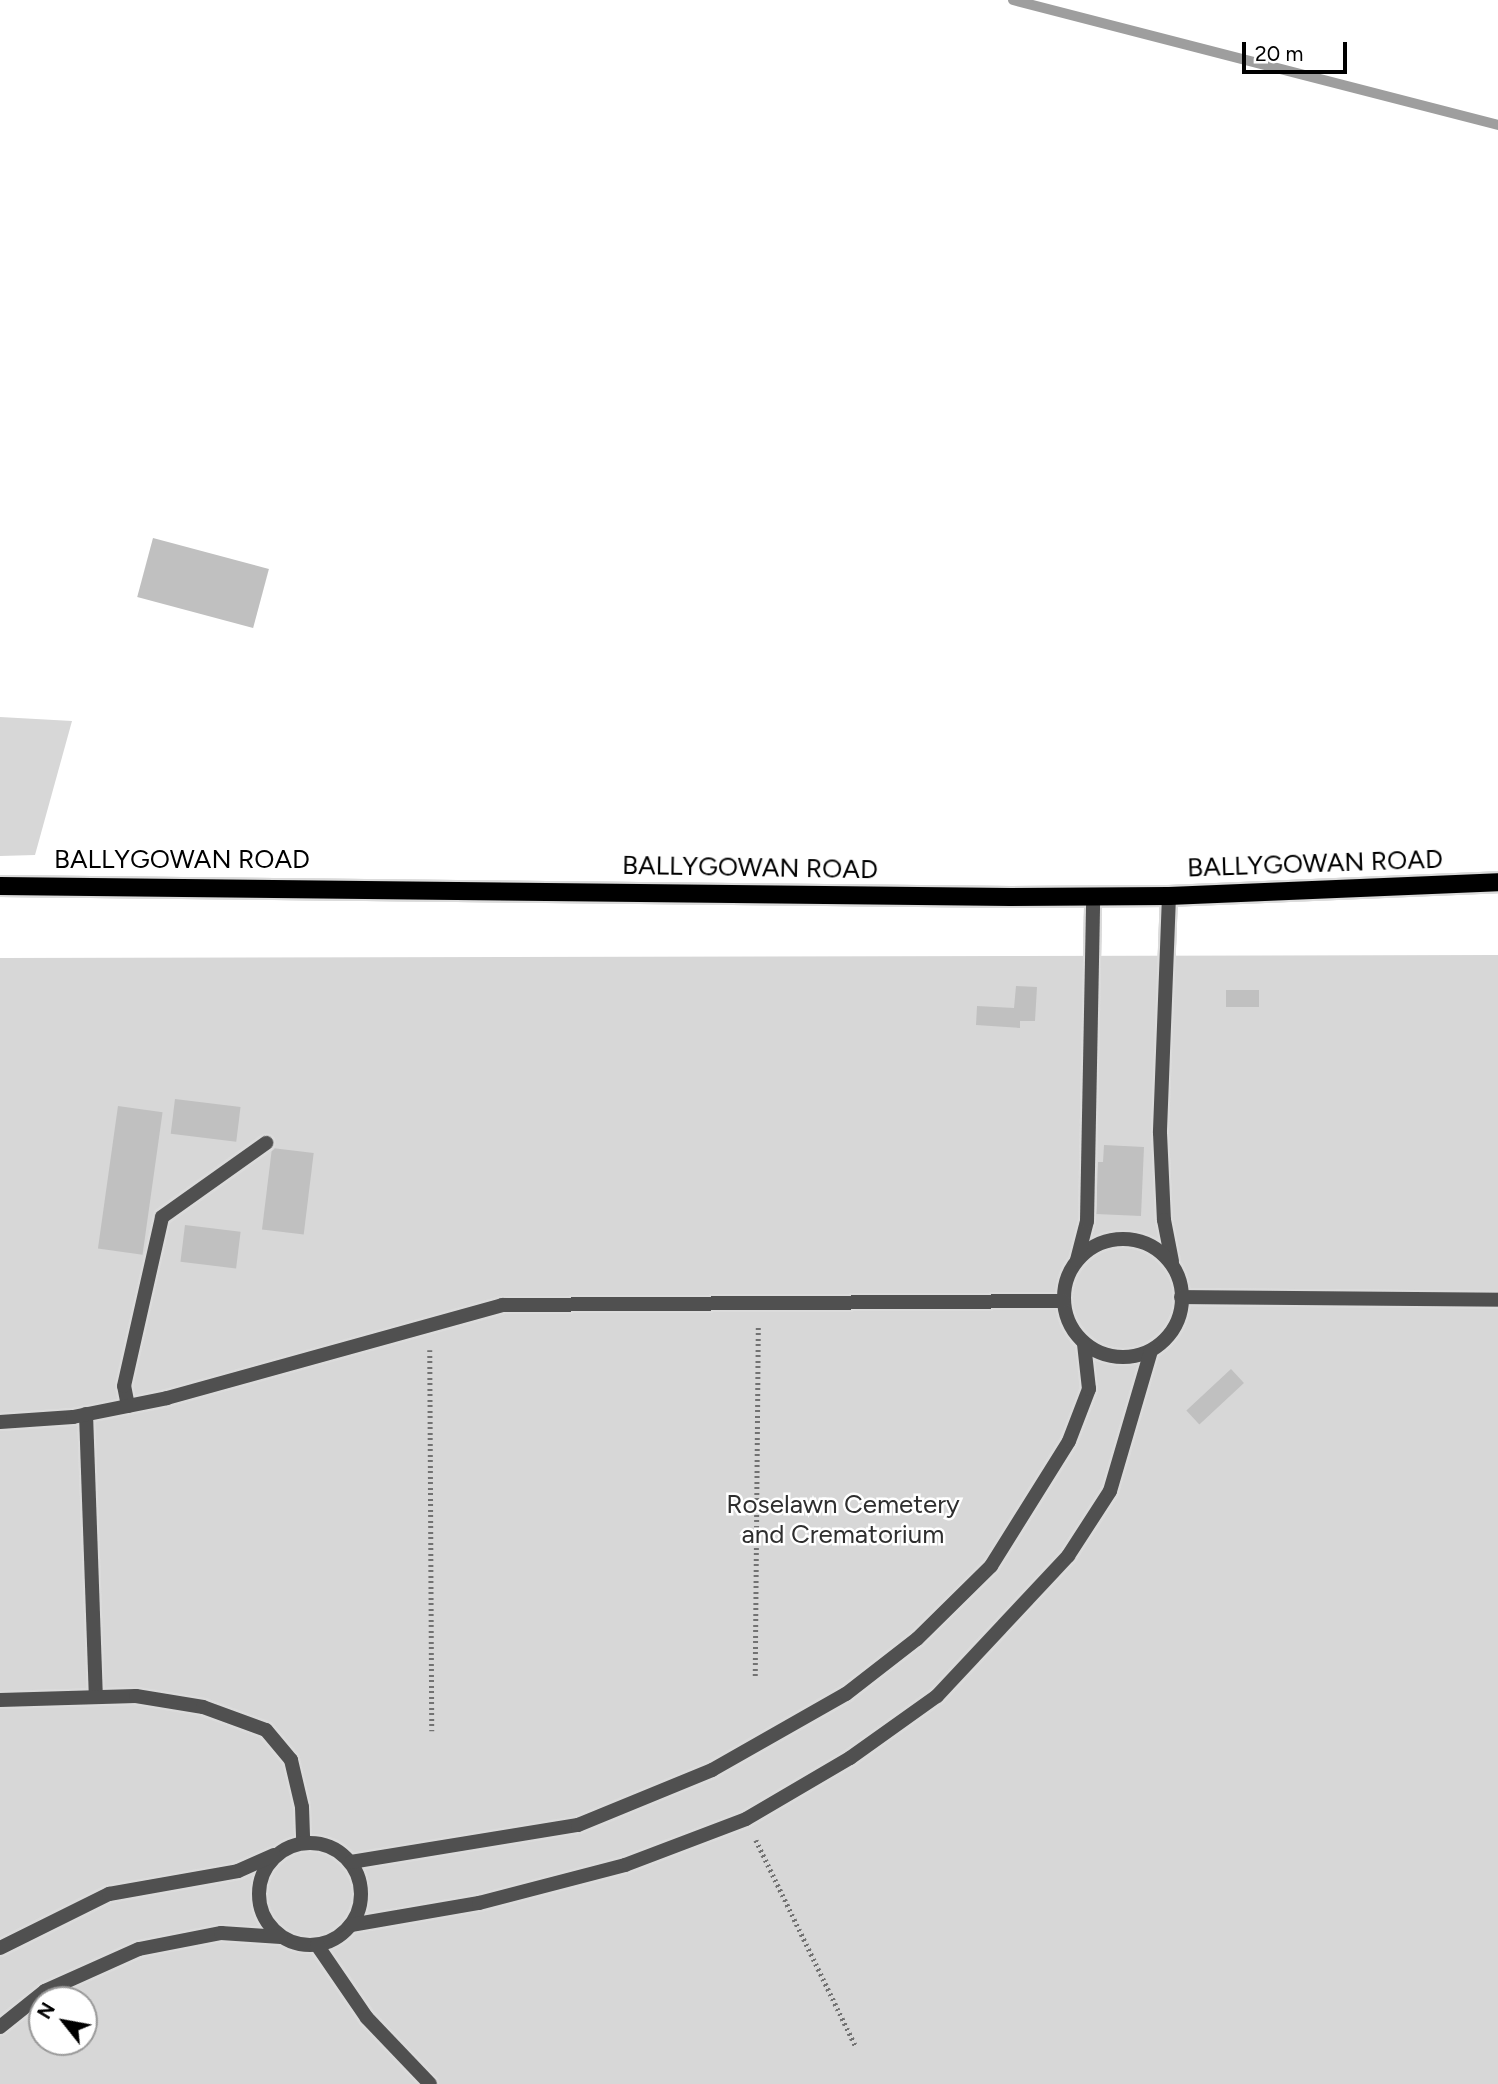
<!DOCTYPE html>
<style>
body{margin:0}
#map{position:relative;width:1498px;height:2084px;overflow:hidden;background:#fff;font-family:Figtree,sans-serif}
div>[style]{position:absolute}
.green>*{inset:0;background:#d7d7d7}
.stream>*{height:10px;margin:-5px;padding:0 5px;transform-origin:5px;border-radius:5px;background:#9e9e9e}
.building>*{inset:0;background:#c0c0c0;transform-origin:0 0}
.path>*{height:4.5px;margin-top:-2.25px;transform-origin:0;background:repeating-linear-gradient(90deg,#727272 0 2px,transparent 0 5.5px)}
.roads{filter:drop-shadow(2px 0 #dbdbdb) drop-shadow(-2px 0 #dbdbdb) drop-shadow(0 2px #dbdbdb) drop-shadow(0 -2px #dbdbdb)}
.service>*{height:14px;margin:-7px;padding:0 7px;transform-origin:7px;border-radius:7px;background:#505050}
.service>.ring{margin:-7px;padding:0;box-sizing:content-box;background:none;border:14px solid #505050;border-radius:50%}
.primary>*{height:18px;margin:-9px;padding:0 9px;transform-origin:9px;border-radius:9px;background:#000}
span{translate:-50% -50%;white-space:nowrap;text-align:center;line-height:1.15;-webkit-text-stroke:5px #fff;paint-order:stroke}
.street-label{font-size:26px;color:#000}
.park-label{font-size:26px;color:#2e2e2e}
.north{position:absolute;left:28px;top:1986px;width:70px;height:70px;box-sizing:border-box;background:#fff;border:2px solid #999;border-radius:50%;rotate:301deg;font-size:19px;font-weight:700;line-height:28px;text-align:center;color:#000}
.north::after{content:'';display:block;margin:auto;width:24px;height:32px;background:#000;clip-path:polygon(50% 0,100% 100%,50% 72%,0 100%)}
.scale{position:absolute;left:1242px;top:42px;width:105px;height:32px;box-sizing:border-box;border:4px solid #000;border-top:0;padding-left:9px;font-size:21px;line-height:24px;white-space:nowrap;color:#000;-webkit-text-stroke:5px #fff;paint-order:stroke}
</style>
<div id="map">
<div class="green">
<div style="clip-path:polygon(0 717px,72px 721px,35px 855px,0 856px)"></div>
<div style="clip-path:polygon(evenodd,1498px 955px,1498px 2084px,0 2084px,0 958px,1498px 955px,42px 2000px,84px 2000px,84px 2042px,42px 2042px,42px 2000px)"></div>
</div>
<div class="stream">
<div style="left:1013px;top:0;width:501px;rotate:14.45deg"></div>
</div>
<div class="building">
<div style="left:153px;top:538px;width:120px;height:61px;rotate:15deg"></div>
<div style="clip-path:polygon(1016px 986px,1037px 987px,1035px 1021px,1020px 1021px,1020px 1028px,976px 1025px,977px 1006px,1014px 1008px)"></div>
<div style="left:1259px;top:990px;width:17px;height:33px;rotate:90deg"></div>
<div style="left:175px;top:1099px;width:66px;height:35px;rotate:7deg"></div>
<div style="left:118px;top:1106px;width:45px;height:144px;rotate:8deg"></div>
<div style="clip-path:polygon(1104px 1145px,1144px 1147px,1141px 1216px,1096px 1214px,1098px 1162px,1103px 1162px)"></div>
<div style="left:272px;top:1148px;width:42px;height:82px;rotate:7deg"></div>
<div style="left:185px;top:1225px;width:56px;height:37px;rotate:7deg"></div>
<div style="left:1231px;top:1369px;width:19px;height:61px;rotate:47deg"></div>
</div>
<div class="path">
<div style="left:430px;top:1350px;width:381px;rotate:89.7deg"></div>
<div style="left:755px;top:1676px;width:349px;rotate:-89.5deg"></div>
<div style="left:756px;top:1840px;width:230px;rotate:64.2deg"></div>
</div>
<div class="roads">
<div class="service">
<div style="left:1169px;top:896px;width:237px;rotate:92.2deg"></div>
<div style="left:1160px;top:1133px;width:87px;rotate:87.4deg"></div>
<div style="left:1164px;top:1220px;width:42px;rotate:79deg"></div>
<div class="ring" style="left:1064px;top:1239px;width:104px;height:104px"></div>
<div style="left:1077px;top:1260px;width:40px;rotate:-75.6deg"></div>
<div style="left:1087px;top:1221px;width:325px;rotate:-88.9deg"></div>
<div style="left:1181px;top:1297px;width:317px;rotate:0.5deg"></div>
<div style="left:128px;top:1406px;width:20px;rotate:-101deg"></div>
<div style="left:124px;top:1386px;width:173px;rotate:-77.3deg"></div>
<div style="left:162px;top:1217px;width:128px;rotate:-35.4deg"></div>
<div style="left:86px;top:1414px;width:283px;rotate:88deg"></div>
<div style="left:0;top:1422px;width:73px;rotate:-3.9deg"></div>
<div style="left:73px;top:1417px;width:96px;rotate:-11.4deg"></div>
<div style="left:167px;top:1398px;width:348px;rotate:-15.5deg"></div>
<div style="left:502px;top:1305px;width:562px;rotate:-0.41deg"></div>
<div style="left:0;top:1700px;width:136px;rotate:-1.7deg"></div>
<div style="left:136px;top:1696px;width:68px;rotate:9.3deg"></div>
<div style="left:203px;top:1707px;width:67px;rotate:20.1deg"></div>
<div style="left:266px;top:1730px;width:39px;rotate:50deg"></div>
<div style="left:291px;top:1760px;width:48px;rotate:76.8deg"></div>
<div style="left:302px;top:1807px;width:36px;rotate:88deg"></div>
<div class="ring" style="left:259px;top:1843px;width:88px;height:88px"></div>
<div style="left:351px;top:1862px;width:230px;rotate:-9.3deg"></div>
<div style="left:578px;top:1825px;width:145px;rotate:-22.3deg"></div>
<div style="left:712px;top:1770px;width:154px;rotate:-29.6deg"></div>
<div style="left:846px;top:1694px;width:90px;rotate:-37.8deg"></div>
<div style="left:917px;top:1639px;width:104px;rotate:-44.6deg"></div>
<div style="left:991px;top:1566px;width:147px;rotate:-58deg"></div>
<div style="left:1069px;top:1441px;width:56px;rotate:-69deg"></div>
<div style="left:1089px;top:1389px;width:45px;rotate:-96.3deg"></div>
<div style="left:351px;top:1925px;width:130px;rotate:-9.8deg"></div>
<div style="left:479px;top:1903px;width:151px;rotate:-14.6deg"></div>
<div style="left:625px;top:1865px;width:129px;rotate:-20.8deg"></div>
<div style="left:746px;top:1819px;width:121px;rotate:-30.4deg"></div>
<div style="left:850px;top:1758px;width:107px;rotate:-35.5deg"></div>
<div style="left:937px;top:1696px;width:192px;rotate:-46.9deg"></div>
<div style="left:1068px;top:1556px;width:77px;rotate:-57.1deg"></div>
<div style="left:1110px;top:1491px;width:146px;rotate:-73.7deg"></div>
<div style="left:317px;top:1945px;width:88px;rotate:55.6deg"></div>
<div style="left:367px;top:2018px;width:91px;rotate:46.3deg"></div>
<div style="left:0;top:1948px;width:122px;rotate:-26.4deg"></div>
<div style="left:109px;top:1894px;width:131px;rotate:-10.1deg"></div>
<div style="left:238px;top:1871px;width:39px;rotate:-24deg"></div>
<div style="left:0;top:2027px;width:58px;rotate:-38.7deg"></div>
<div style="left:45px;top:1991px;width:103px;rotate:-24.1deg"></div>
<div style="left:139px;top:1949px;width:84px;rotate:-11deg"></div>
<div style="left:221px;top:1933px;width:60px;rotate:3.8deg"></div>
</div>
<div class="primary">
<div style="left:0;top:886px;width:1011px;rotate:0.62deg"></div>
<div style="left:1011px;top:897px;width:158px;rotate:-0.4deg"></div>
<div style="left:1169px;top:896px;width:329px;rotate:-2.4deg"></div>
</div>
</div>
<div class="street-label">
<span style="left:182px;top:860px">BALLYGOWAN ROAD</span>
<span style="left:1315px;top:864px;rotate:-2deg">BALLYGOWAN ROAD</span>
<span style="left:750px;top:868px;rotate:1deg">BALLYGOWAN ROAD</span>
</div>
<div class="park-label">
<span style="left:843px;top:1520px">Roselawn Cemetery<br>and Crematorium</span>
</div>
<div class="north">N</div>
<div class="scale">20 m</div>
</div>
